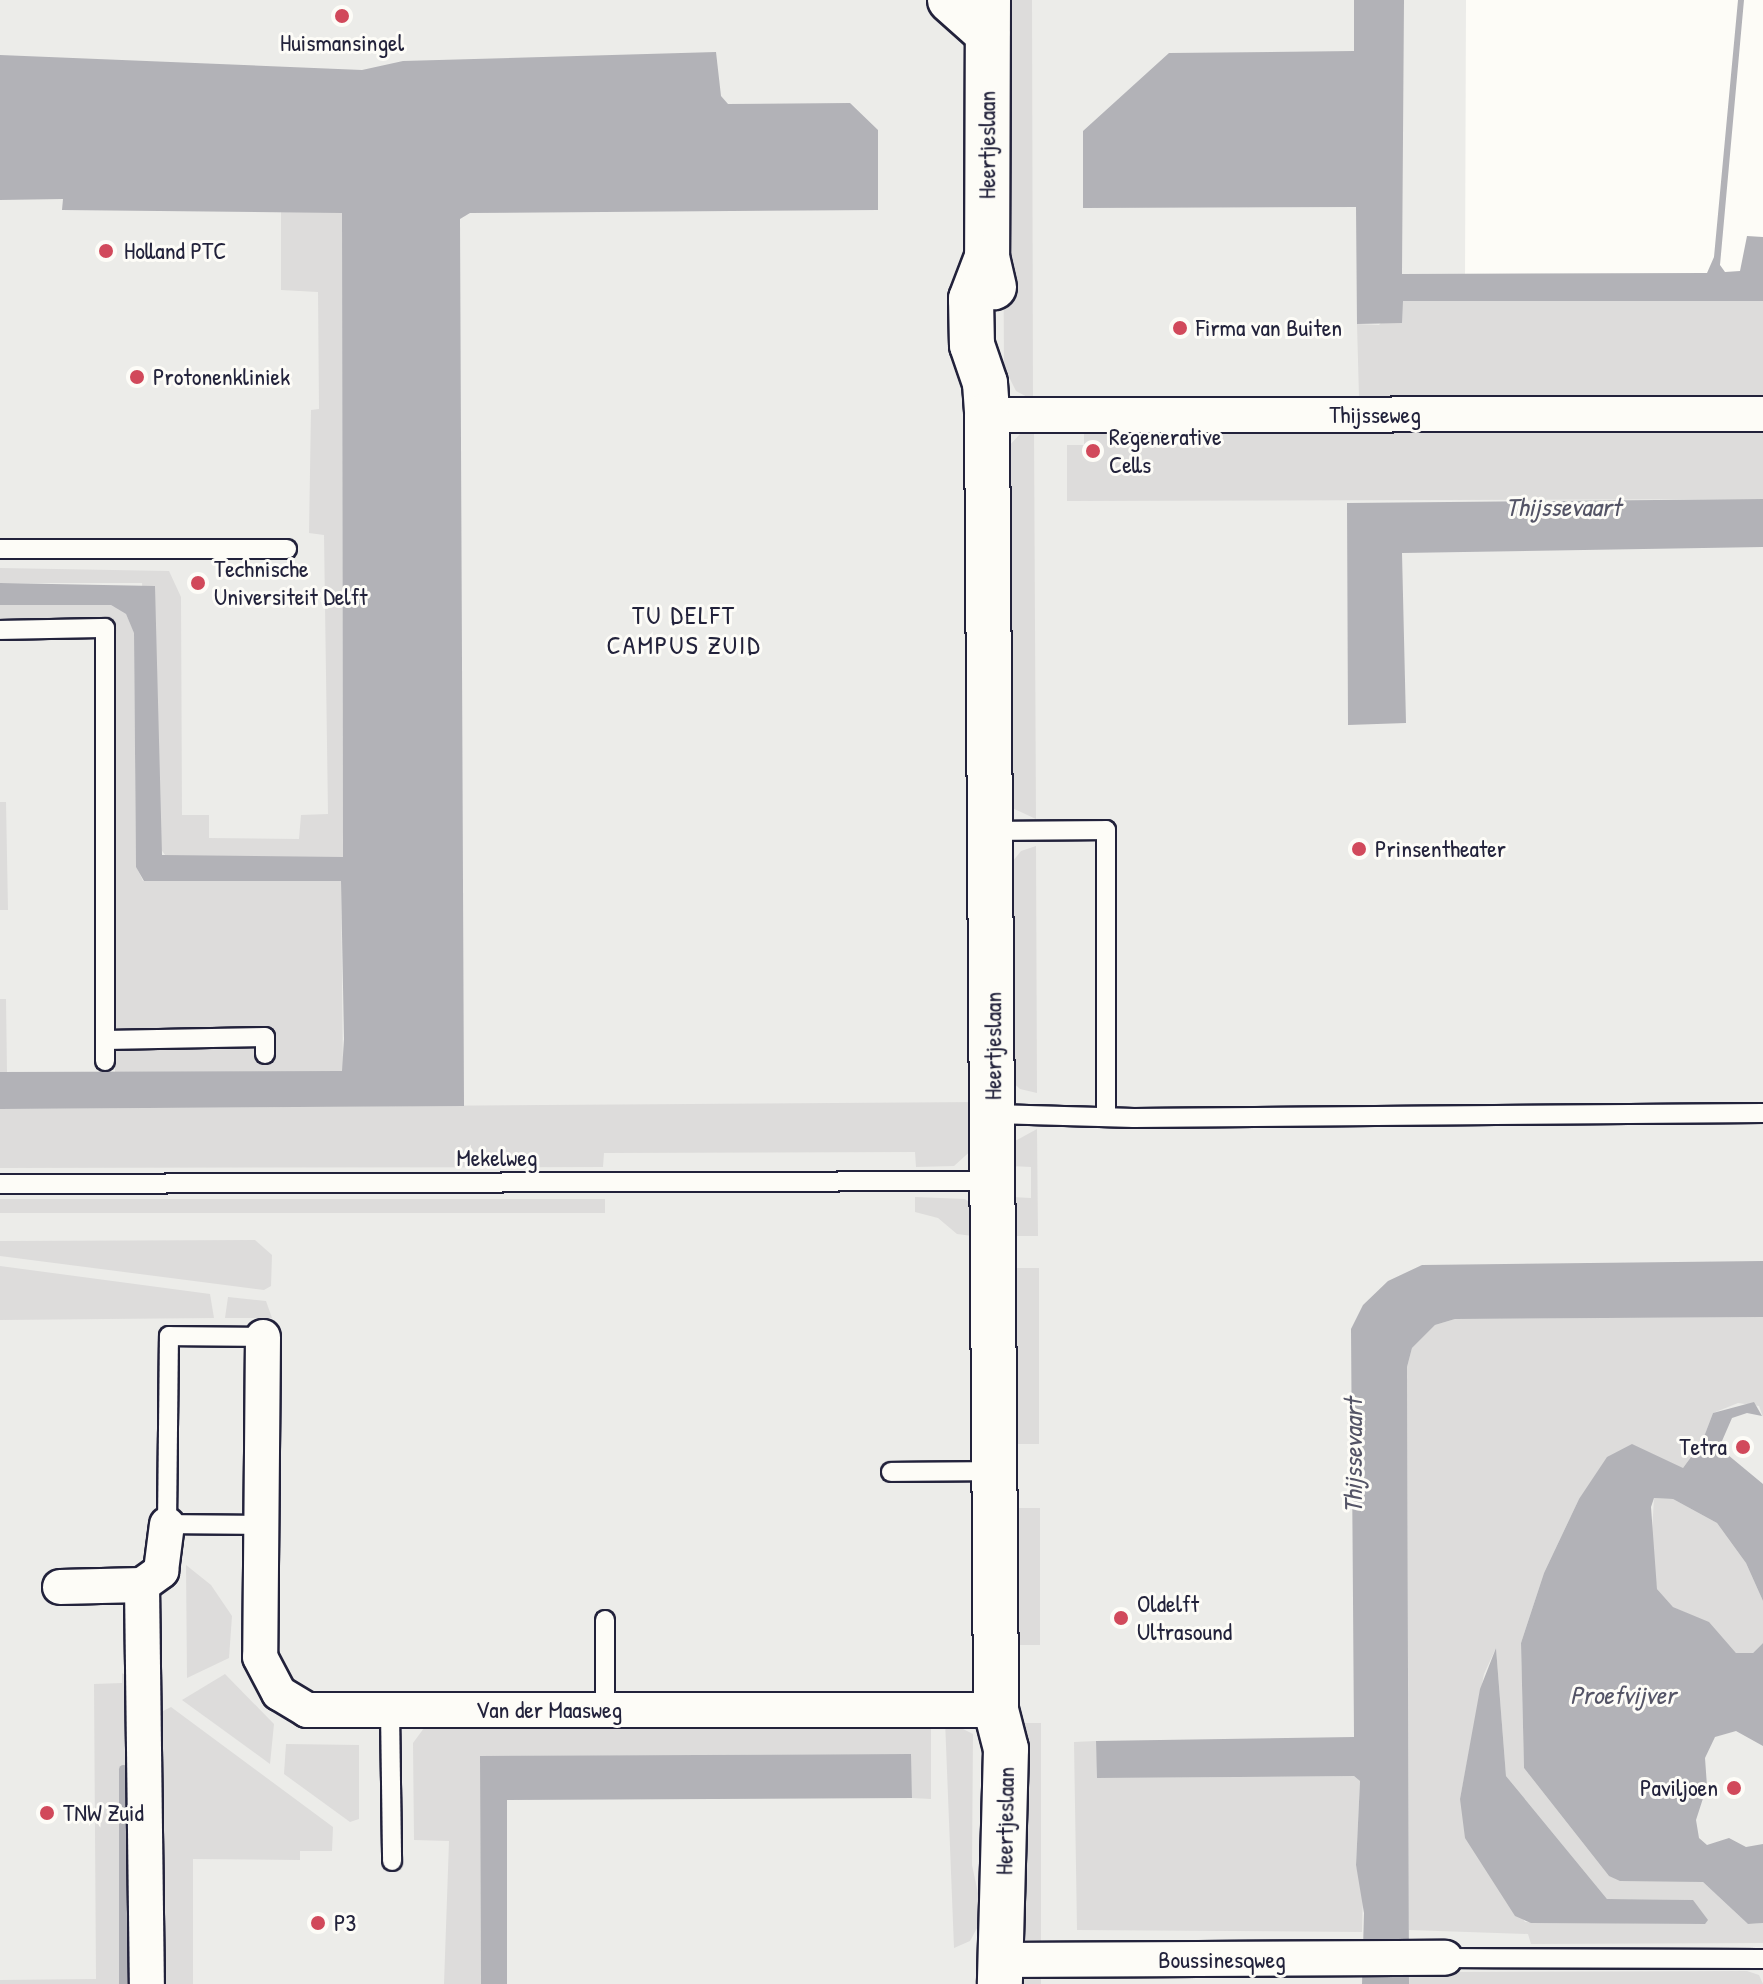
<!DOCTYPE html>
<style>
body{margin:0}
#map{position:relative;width:1763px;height:1984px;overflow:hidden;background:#fdfcf7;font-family:"Patrick Hand",sans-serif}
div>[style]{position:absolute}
.built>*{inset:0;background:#ecece9}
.green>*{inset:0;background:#dddcdb;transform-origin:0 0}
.water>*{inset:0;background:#b2b2b7}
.stream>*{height:9px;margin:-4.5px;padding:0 4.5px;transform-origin:4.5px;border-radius:4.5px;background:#b2b2b7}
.roads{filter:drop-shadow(2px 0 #22223b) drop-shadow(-2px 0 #22223b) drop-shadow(0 2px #22223b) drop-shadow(0 -2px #22223b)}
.lane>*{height:18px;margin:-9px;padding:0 9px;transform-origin:9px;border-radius:9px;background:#fdfcf7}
.street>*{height:34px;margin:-17px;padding:0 17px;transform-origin:17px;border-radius:17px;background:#fdfcf7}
.secondary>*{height:44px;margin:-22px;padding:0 22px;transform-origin:22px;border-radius:22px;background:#fdfcf7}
.dots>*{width:22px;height:22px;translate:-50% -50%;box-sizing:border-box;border:4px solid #fdfcf7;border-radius:50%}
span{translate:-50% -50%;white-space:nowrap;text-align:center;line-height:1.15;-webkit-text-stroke:6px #fdfcf7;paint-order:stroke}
.poi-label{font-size:24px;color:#22223b}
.left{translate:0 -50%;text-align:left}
.right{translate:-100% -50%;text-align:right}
.street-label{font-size:24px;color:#22223b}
.water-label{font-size:26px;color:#545466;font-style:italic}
.neighbourhood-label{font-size:26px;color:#22223b;letter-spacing:2px}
</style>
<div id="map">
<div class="built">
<div style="clip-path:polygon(0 0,1466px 0,1465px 286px,1763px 286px,1763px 1984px,0 1984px)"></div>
</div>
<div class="green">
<div style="clip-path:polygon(1002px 0,1032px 0,1033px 400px,1016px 391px,1004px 367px)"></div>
<div style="clip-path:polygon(281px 212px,342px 212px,343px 857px,168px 859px,160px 848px,142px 583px,0 583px,0 568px,169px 571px,181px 597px,182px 815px,209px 815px,209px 838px,299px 839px,301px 815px,328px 814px,324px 535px,309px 533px,311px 410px,319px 409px,318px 292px,281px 290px)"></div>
<div style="clip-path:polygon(1402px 301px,1763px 301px,1763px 395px,1359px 397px,1357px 324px,1379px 325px)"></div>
<div style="clip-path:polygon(1763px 426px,1763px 499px,1067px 501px,1067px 445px,1084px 445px,1084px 431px)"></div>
<div style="clip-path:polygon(1034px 430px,1036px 819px,1010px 807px,1007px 448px,1020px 434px)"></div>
<div style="clip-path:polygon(0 605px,111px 605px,126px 614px,134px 632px,136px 866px,143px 881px,341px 881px,343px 1071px,115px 1073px,111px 622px,0 621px)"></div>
<div style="clip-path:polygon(0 802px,6px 802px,8px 910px,0 910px)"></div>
<div style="clip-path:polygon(1036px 846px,1037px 1093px,1020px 1089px,1008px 1078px,1009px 866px,1021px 851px)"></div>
<div style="clip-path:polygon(0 999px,6px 999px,7px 1072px,0 1072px)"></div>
<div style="clip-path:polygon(980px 1102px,975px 1147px,954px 1166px,916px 1167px,915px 1152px,604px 1153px,603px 1167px,0 1168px,0 1109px)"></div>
<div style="clip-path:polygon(1037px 1129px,1038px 1236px,1011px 1236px,1011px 1197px,1031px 1198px,1031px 1167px,1008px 1166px,1013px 1142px)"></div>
<div style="clip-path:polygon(915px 1197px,965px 1199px,975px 1207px,980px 1237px,957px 1234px,938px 1218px,915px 1212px)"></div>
<div style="left:605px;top:1199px;width:14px;height:605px;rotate:90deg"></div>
<div style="clip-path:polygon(255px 1240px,272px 1255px,271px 1286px,264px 1290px,0 1256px,0 1241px)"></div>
<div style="clip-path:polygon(0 1266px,210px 1294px,214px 1318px,0 1320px)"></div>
<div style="left:1009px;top:1268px;width:30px;height:176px"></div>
<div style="clip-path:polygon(228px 1297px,266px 1301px,272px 1318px,225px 1318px)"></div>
<div style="clip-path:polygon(evenodd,1763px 1317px,1763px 1417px,1759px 1406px,1738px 1403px,1713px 1413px,1702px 1442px,1683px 1468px,1579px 1499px,1544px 1573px,1521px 1643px,1524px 1768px,1609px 1876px,1703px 1882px,1748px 1924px,1763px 1923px,1763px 1943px,1531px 1944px,1528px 1934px,1409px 1930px,1407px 1367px,1412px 1348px,1435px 1325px,1455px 1319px,1763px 1317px,1496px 1648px,1506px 1776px,1607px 1899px,1692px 1900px,1704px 1924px,1525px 1922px,1460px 1799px,1484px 1674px,1496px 1648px)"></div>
<div style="clip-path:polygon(1654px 1498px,1673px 1499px,1717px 1523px,1746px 1563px,1763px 1601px,1763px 1643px,1753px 1653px,1736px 1653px,1709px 1623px,1673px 1607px,1657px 1589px,1651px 1549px)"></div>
<div style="left:1010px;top:1508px;width:30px;height:137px"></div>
<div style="clip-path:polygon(186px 1565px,211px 1585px,232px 1616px,229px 1658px,187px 1678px)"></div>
<div style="clip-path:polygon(122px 1673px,132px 1680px,135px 1984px,0 1984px,0 1980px,96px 1979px,94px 1684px,122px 1683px)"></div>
<div style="clip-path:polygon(225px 1674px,274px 1724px,270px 1764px,182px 1700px)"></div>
<div style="clip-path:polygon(171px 1707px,333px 1827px,332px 1851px,300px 1851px,300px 1860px,193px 1859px,193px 1984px,160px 1984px,159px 1713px)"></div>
<div style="clip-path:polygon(945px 1720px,973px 1734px,972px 1865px,983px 1917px,970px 1941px,954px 1948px)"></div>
<div style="clip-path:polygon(931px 1722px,931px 1799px,912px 1798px,910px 1754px,480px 1756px,481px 1984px,444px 1984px,449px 1841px,414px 1840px,413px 1743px,424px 1728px)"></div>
<div style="left:1012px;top:1723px;width:29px;height:261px"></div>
<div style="clip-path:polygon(1096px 1741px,1098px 1778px,1354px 1776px,1360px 1781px,1356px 1865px,1363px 1894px,1362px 1932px,1077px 1930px,1074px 1742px)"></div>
<div style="clip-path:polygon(286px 1744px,359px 1745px,359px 1819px,350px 1822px,284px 1774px)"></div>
<div style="clip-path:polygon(1747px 1971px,1759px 1975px,1763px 1984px,1409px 1984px,1409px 1975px,1449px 1972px)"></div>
</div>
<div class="water">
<div style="clip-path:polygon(1354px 0,1404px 0,1402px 274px,1707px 273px,1714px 257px,1738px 0,1744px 0,1720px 265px,1725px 272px,1740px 271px,1747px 236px,1763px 237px,1763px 301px,1403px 301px,1402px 323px,1357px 324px,1356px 207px,1083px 208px,1083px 131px,1169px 53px,1354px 51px)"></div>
<div style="clip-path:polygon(716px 52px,721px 96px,728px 104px,850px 103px,878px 130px,878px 210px,470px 213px,460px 219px,464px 1106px,0 1109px,0 1072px,342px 1071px,344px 1039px,341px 881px,144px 881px,136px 867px,134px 633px,126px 614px,111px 605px,0 605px,0 583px,155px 586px,162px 855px,343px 857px,342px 213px,62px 210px,63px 199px,0 200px,0 55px,362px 70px,403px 61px)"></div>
<div style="clip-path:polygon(1763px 499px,1763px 547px,1402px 553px,1406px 723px,1348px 725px,1347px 503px)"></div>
<div style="clip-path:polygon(1763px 1261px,1763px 1317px,1455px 1319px,1435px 1325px,1412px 1348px,1407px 1367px,1409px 1984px,1362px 1984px,1364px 1913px,1356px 1865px,1360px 1781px,1354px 1776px,1097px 1778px,1096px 1741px,1354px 1737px,1351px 1329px,1363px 1305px,1388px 1281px,1422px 1265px)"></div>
<div style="clip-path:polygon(1754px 1402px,1762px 1416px,1747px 1413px,1732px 1418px,1722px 1441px,1728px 1455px,1763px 1484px,1763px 1601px,1746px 1563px,1717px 1523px,1673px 1499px,1654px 1498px,1651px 1507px,1657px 1589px,1673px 1607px,1709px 1622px,1736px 1653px,1753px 1653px,1763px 1643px,1763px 1746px,1736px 1731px,1715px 1737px,1705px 1758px,1707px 1786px,1696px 1820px,1699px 1838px,1707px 1845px,1729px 1838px,1746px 1847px,1763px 1844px,1763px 1923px,1748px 1924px,1703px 1882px,1620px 1881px,1609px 1876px,1524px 1768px,1521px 1643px,1544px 1573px,1579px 1499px,1607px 1457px,1632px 1444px,1683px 1468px,1702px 1442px,1713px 1413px)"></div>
<div style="clip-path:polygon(1496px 1648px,1506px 1776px,1607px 1899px,1693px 1900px,1708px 1920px,1705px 1924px,1531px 1923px,1515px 1916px,1465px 1838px,1460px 1799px,1480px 1689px)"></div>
<div style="clip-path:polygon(911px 1754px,912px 1798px,507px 1800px,507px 1984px,481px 1984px,480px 1756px)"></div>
</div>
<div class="stream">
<div style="left:123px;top:1984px;width:215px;rotate:-90deg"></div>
</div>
<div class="roads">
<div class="lane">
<div style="left:0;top:549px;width:287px"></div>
<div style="left:0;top:630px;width:105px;rotate:-1.1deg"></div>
<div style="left:105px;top:628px;width:433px;rotate:90deg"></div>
<div style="left:992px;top:831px;width:114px;rotate:-0.5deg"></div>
<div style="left:1106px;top:830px;width:284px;rotate:90deg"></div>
<div style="left:105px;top:1040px;width:160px;rotate:-1.1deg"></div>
<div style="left:265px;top:1037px;width:17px;rotate:90deg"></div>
<div style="left:994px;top:1114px;width:140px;rotate:1.6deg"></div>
<div style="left:1134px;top:1118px;width:629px;rotate:-0.46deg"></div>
<div style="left:0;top:1184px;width:992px;rotate:-0.17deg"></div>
<div style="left:891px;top:1472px;width:105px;rotate:-0.5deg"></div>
<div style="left:261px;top:1525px;width:94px;rotate:-179.4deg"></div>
<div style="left:167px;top:1524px;width:188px;rotate:-89.4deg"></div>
<div style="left:169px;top:1336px;width:94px;rotate:0.6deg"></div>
<div style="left:605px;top:1620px;width:90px;rotate:90deg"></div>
<div style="left:390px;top:1711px;width:150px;rotate:89.2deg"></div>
<div style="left:1445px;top:1958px;width:318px;rotate:0.2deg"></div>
</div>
<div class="street">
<div style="left:987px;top:415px;width:776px;rotate:-0.07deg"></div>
<div style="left:263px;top:1337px;width:320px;rotate:90.5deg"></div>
<div style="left:260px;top:1657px;width:41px;rotate:62.2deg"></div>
<div style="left:279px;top:1693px;width:33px;rotate:31deg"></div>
<div style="left:307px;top:1710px;width:689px"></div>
<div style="left:142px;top:1585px;width:399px;rotate:89.3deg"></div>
<div style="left:60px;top:1587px;width:82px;rotate:-1.4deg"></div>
<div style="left:142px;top:1585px;width:24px;rotate:-36deg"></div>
<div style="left:161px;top:1571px;width:47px;rotate:-82.7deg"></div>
<div style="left:1000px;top:1960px;width:445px;rotate:-0.3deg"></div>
</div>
<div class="secondary">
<div style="left:950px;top:0;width:50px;rotate:41.7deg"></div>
<div style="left:988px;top:0;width:257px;rotate:90.2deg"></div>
<div style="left:987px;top:257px;width:31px;rotate:77deg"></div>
<div style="left:987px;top:257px;width:45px;rotate:110.9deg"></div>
<div style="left:971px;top:299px;width:46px;rotate:88.8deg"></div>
<div style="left:972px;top:345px;width:40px;rotate:71.1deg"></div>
<div style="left:985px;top:383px;width:32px;rotate:86deg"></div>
<div style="left:987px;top:415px;width:1295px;rotate:89.6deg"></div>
<div style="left:996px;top:1710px;width:40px;rotate:75.6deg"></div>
<div style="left:1006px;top:1749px;width:235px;rotate:91.5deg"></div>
</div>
</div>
<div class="dots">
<div style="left:342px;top:16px;background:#d1495b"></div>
<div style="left:106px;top:251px;background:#d1495b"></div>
<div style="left:1180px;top:328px;background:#d1495b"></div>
<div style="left:137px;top:377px;background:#d1495b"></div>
<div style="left:1093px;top:451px;background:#d1495b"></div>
<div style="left:198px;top:583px;background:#d1495b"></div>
<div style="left:1359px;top:849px;background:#d1495b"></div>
<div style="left:1743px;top:1447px;background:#d1495b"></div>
<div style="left:1121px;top:1618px;background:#d1495b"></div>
<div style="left:1734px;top:1788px;background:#d1495b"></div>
<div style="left:47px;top:1813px;background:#d1495b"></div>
<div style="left:318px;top:1923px;background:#d1495b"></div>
</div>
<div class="poi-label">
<span style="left:342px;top:43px">Huismansingel</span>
<span class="left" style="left:124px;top:251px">Holland PTC</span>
<span class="left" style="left:1196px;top:328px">Firma van Buiten</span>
<span class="left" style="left:153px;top:377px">Protonenkliniek</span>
<span class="left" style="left:1109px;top:451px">Regenerative<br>Cells</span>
<span class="left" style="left:214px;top:583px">Technische<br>Universiteit Delft</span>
<span class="left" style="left:1375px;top:849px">Prinsentheater</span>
<span class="right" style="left:1727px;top:1447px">Tetra</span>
<span class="left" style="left:1137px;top:1618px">Oldelft<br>Ultrasound</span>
<span class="right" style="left:1718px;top:1788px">Paviljoen</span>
<span class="left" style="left:63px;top:1813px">TNW Zuid</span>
<span class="left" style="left:334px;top:1923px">P3</span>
</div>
<div class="street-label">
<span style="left:987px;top:145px;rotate:-90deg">Heertjeslaan</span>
<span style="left:1375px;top:415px">Thijsseweg</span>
<span style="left:993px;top:1046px;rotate:-90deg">Heertjeslaan</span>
<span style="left:497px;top:1158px">Mekelweg</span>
<span style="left:549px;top:1710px">Van der Maasweg</span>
<span style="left:1005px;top:1821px;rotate:-89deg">Heertjeslaan</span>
<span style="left:1222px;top:1960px">Boussinesqweg</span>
</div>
<div class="water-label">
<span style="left:1563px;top:507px">Thijssevaart</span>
<span style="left:1353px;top:1456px;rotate:-90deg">Thijssevaart</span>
<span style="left:1623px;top:1695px">Proefvijver</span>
</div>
<div class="neighbourhood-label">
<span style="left:684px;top:630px">TU DELFT<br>CAMPUS ZUID</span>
</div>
</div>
